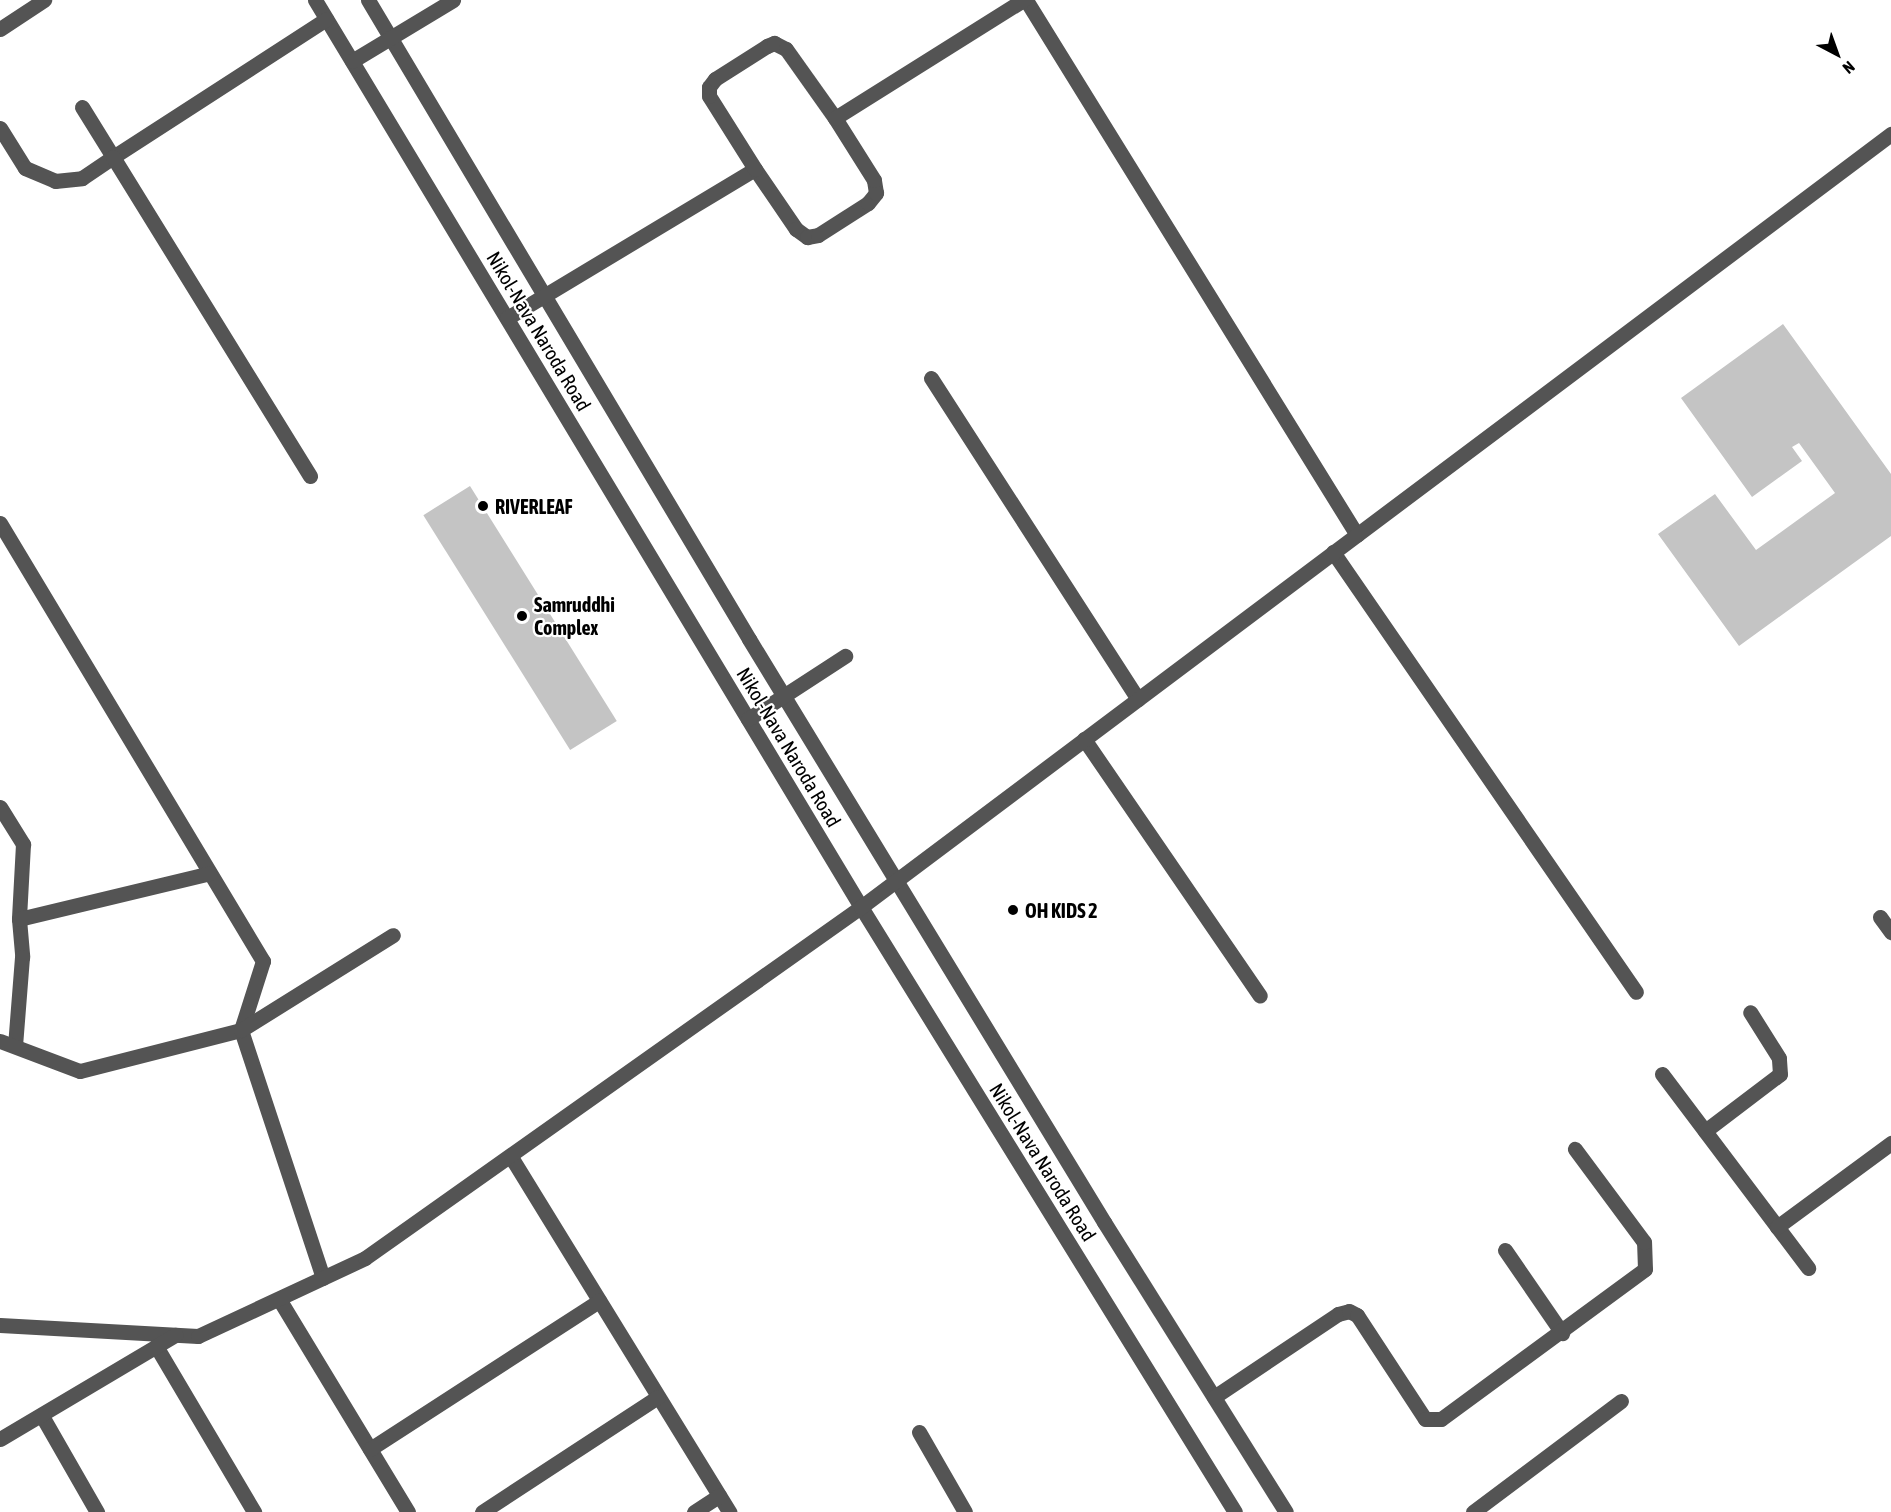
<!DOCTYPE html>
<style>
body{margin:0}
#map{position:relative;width:1891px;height:1512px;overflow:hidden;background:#fff;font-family:"Asap Condensed",sans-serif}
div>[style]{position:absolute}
.building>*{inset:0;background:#c4c4c4;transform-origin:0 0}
.minor>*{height:15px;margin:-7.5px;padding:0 7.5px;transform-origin:7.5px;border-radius:7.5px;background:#545454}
.dots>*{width:16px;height:16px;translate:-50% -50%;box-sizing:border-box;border:3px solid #fff;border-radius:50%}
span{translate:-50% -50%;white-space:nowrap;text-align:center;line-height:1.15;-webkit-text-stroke:4.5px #fff;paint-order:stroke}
.street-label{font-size:20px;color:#000}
.poi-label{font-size:20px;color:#000;font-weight:700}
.left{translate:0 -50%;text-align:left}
.north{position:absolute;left:1807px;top:24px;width:60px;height:60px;-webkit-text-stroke:4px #fff;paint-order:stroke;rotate:139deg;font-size:16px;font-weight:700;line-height:24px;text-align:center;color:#000}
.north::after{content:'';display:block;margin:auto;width:21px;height:27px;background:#000;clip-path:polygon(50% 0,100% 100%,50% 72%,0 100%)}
</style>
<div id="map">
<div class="building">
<div style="clip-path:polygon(1783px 324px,1891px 474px,1891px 536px,1739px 646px,1658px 534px,1715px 494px,1756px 550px,1835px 493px,1799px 443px,1792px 447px,1802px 461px,1752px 497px,1681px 398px)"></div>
<div style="left:470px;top:486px;width:277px;height:55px;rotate:58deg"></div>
</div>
<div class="minor">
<div style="left:315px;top:0;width:1059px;rotate:58.95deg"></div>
<div style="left:861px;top:907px;width:711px;rotate:58.28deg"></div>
<div style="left:368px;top:0;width:744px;rotate:59.19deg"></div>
<div style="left:749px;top:639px;width:683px;rotate:58.66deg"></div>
<div style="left:1104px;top:1222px;width:342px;rotate:57.9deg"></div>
<div style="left:1026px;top:0;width:629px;rotate:58.26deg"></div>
<div style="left:0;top:29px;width:53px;rotate:-33.4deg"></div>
<div style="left:352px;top:61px;width:118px;rotate:-31.1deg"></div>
<div style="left:82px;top:107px;width:59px;rotate:58.2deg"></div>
<div style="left:113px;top:157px;width:254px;rotate:-32.9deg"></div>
<div style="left:0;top:128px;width:47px;rotate:58deg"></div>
<div style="left:25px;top:168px;width:33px;rotate:23deg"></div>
<div style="left:55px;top:181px;width:27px;rotate:-6deg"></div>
<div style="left:82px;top:178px;width:37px;rotate:-34deg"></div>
<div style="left:113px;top:157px;width:375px;rotate:58.3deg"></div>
<div style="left:755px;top:169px;width:73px;rotate:55.7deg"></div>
<div style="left:796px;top:229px;width:14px;rotate:36deg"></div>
<div style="left:807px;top:237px;width:11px;rotate:-10deg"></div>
<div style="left:818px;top:235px;width:59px;rotate:-32.6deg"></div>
<div style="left:868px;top:203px;width:13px;rotate:-51deg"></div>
<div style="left:876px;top:193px;width:13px;rotate:-99deg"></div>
<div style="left:874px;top:180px;width:73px;rotate:-122.2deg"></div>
<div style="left:507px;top:318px;width:289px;rotate:-31deg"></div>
<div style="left:755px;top:169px;width:86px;rotate:-122.2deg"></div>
<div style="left:709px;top:96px;width:9px;rotate:-90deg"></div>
<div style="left:709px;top:87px;width:10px;rotate:-53deg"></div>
<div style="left:715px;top:79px;width:62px;rotate:-32.4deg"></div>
<div style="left:767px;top:46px;width:8px;rotate:-23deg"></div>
<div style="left:774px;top:43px;width:13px;rotate:27deg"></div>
<div style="left:786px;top:49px;width:85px;rotate:54.6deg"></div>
<div style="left:835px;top:118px;width:222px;rotate:-32.1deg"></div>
<div style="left:931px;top:378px;width:382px;rotate:57.2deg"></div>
<div style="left:0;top:523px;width:511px;rotate:59.02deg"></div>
<div style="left:263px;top:961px;width:72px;rotate:107.7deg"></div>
<div style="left:241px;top:1030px;width:261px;rotate:71.7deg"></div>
<div style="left:1333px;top:552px;width:534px;rotate:55.45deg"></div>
<div style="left:748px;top:719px;width:116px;rotate:-33deg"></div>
<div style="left:1084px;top:739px;width:311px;rotate:55.6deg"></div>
<div style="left:0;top:807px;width:44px;rotate:58.1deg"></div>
<div style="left:23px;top:844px;width:75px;rotate:93.1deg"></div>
<div style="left:19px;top:919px;width:38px;rotate:85deg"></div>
<div style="left:22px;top:957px;width:89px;rotate:94.5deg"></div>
<div style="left:1880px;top:917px;width:19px;rotate:54deg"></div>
<div style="left:19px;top:919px;width:196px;rotate:-13.5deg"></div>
<div style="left:0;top:1041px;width:85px;rotate:20.6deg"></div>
<div style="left:80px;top:1071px;width:166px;rotate:-14.3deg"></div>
<div style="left:241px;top:1030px;width:179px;rotate:-32deg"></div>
<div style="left:1662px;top:1074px;width:243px;rotate:53deg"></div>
<div style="left:1705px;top:1131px;width:94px;rotate:-37.2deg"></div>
<div style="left:1780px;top:1074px;width:16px;rotate:-94deg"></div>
<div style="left:1779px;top:1058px;width:54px;rotate:-122.2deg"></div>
<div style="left:511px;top:1157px;width:417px;rotate:58.4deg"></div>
<div style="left:1777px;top:1227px;width:142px;rotate:-36.4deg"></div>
<div style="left:1505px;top:1250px;width:101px;rotate:55.5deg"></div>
<div style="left:279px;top:1299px;width:249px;rotate:58.8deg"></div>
<div style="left:0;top:1325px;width:198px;rotate:3.2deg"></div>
<div style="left:198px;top:1336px;width:184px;rotate:-25deg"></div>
<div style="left:365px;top:1258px;width:608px;rotate:-35.29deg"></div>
<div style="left:861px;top:907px;width:1288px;rotate:-36.89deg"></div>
<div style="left:156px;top:1346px;width:193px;rotate:59.4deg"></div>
<div style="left:1214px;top:1397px;width:149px;rotate:-33.8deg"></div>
<div style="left:1338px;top:1314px;width:11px;rotate:-15deg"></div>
<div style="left:1349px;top:1311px;width:9px;rotate:27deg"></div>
<div style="left:1357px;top:1315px;width:124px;rotate:56.8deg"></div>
<div style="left:1425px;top:1419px;width:16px"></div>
<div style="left:1441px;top:1419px;width:253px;rotate:-36.3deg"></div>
<div style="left:1645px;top:1269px;width:27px;rotate:-92deg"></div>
<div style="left:1644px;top:1242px;width:116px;rotate:-126.6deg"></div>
<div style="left:42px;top:1416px;width:111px;rotate:60.2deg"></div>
<div style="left:919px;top:1432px;width:92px;rotate:60.1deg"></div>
<div style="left:0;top:1439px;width:204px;rotate:-30.7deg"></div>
<div style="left:370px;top:1449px;width:273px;rotate:-32.9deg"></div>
<div style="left:482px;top:1512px;width:210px;rotate:-33.2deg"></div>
<div style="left:694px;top:1512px;width:30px;rotate:-33deg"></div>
<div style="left:1473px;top:1512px;width:185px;rotate:-36.9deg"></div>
</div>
<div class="dots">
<div style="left:483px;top:506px;background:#000"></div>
<div style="left:522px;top:616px;background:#000"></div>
<div style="left:1013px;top:910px;background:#000"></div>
</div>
<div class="street-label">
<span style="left:539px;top:331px;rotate:59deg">Nikol-Nava Naroda Road</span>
<span style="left:789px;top:747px;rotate:59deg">Nikol-Nava Naroda Road</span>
<span style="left:1043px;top:1162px;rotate:58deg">Nikol-Nava Naroda Road</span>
</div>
<div class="poi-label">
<span class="left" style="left:495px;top:506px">RIVERLEAF</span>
<span class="left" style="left:534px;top:616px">Samruddhi<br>Complex</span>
<span class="left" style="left:1025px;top:910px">OH KIDS 2</span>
</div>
<div class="north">N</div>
</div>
